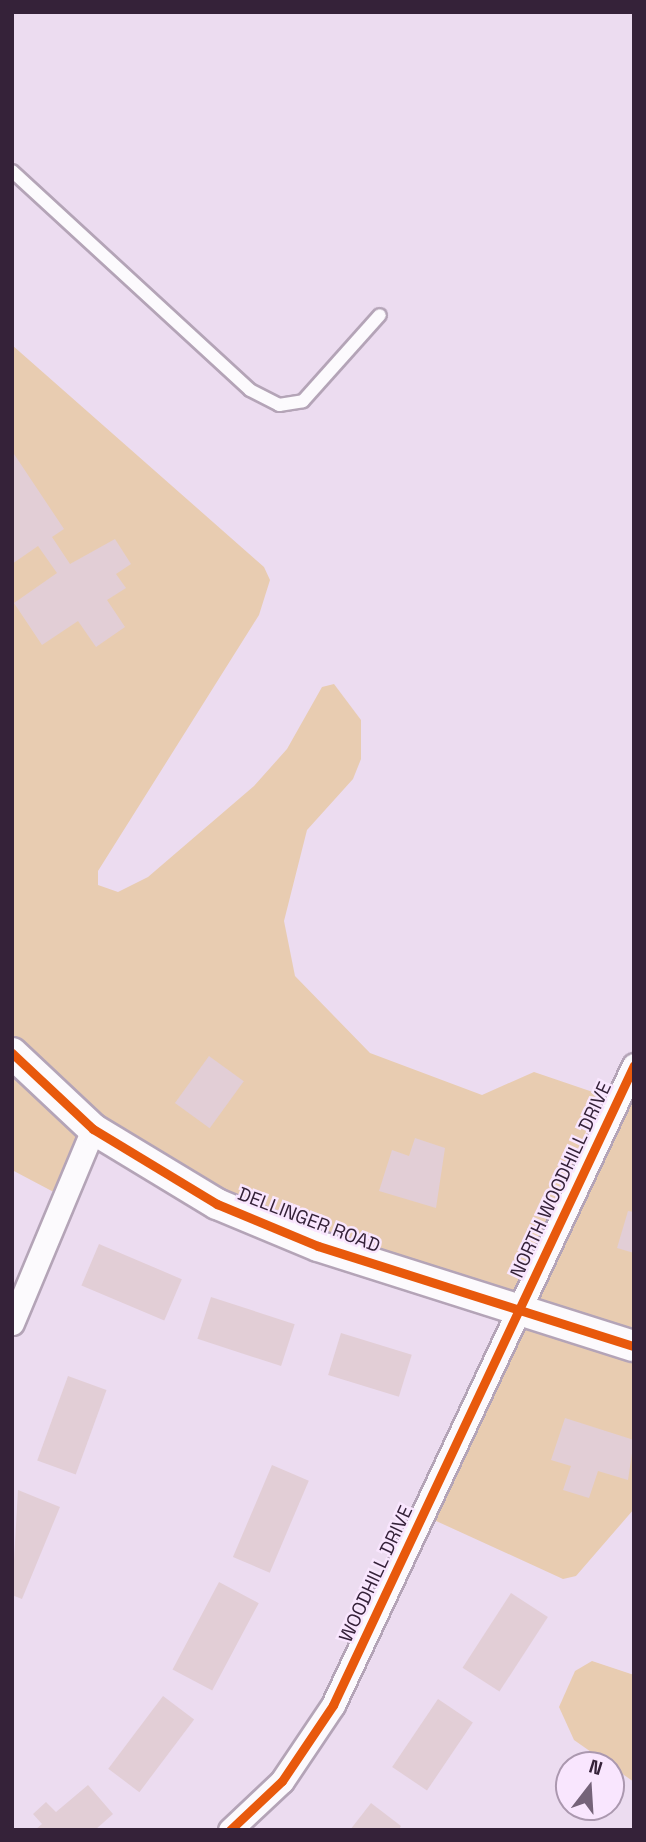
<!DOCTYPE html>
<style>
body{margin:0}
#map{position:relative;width:646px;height:1842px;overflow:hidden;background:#ecdcf0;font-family:"Space Grotesk",sans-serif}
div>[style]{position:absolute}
.green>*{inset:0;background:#e8ccb1}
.building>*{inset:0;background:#e2ced6;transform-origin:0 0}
.roads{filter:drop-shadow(2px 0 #b4a4b7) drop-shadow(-2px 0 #b4a4b7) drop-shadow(0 2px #b4a4b7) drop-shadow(0 -2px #b4a4b7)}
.service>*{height:12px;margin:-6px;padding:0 6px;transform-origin:6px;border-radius:6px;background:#fcfafd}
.minor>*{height:23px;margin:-11.5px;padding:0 11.5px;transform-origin:11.5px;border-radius:11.5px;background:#fcfafd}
.tertiary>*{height:30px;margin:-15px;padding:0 15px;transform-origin:15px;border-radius:15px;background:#fcfafd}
.cycleway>*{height:9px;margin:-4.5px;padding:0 4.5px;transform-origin:4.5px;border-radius:4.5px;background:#e8590c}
span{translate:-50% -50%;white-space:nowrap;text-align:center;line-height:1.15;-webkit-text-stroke:5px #f9e6fe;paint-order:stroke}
.street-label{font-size:19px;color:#352239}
.frame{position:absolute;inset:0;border:14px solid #352239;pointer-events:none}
.north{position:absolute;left:555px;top:1751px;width:70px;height:70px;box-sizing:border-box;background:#f9e6fe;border:2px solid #ab98af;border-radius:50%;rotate:17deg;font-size:19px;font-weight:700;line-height:28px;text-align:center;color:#352239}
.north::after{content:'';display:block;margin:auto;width:24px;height:32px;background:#756379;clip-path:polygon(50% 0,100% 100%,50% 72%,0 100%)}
</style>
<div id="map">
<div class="green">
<div style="clip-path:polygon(12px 345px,264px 567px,270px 580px,259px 615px,98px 871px,98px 885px,118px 892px,148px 877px,254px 786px,287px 749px,322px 687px,334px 684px,361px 720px,361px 759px,353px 779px,307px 830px,284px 921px,295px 976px,370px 1053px,482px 1095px,534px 1072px,634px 1106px,634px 1509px,576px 1576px,563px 1579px,423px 1515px,521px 1311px,318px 1246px,94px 1130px,65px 1198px,12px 1170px)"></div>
<div style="clip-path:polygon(592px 1661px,634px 1675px,634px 1782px,574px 1740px,559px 1707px,575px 1671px)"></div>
</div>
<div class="building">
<div style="clip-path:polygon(12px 451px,64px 529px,52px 537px,70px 564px,115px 539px,131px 564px,116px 574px,126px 588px,107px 600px,125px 627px,96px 647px,78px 621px,42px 645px,14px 603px,57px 573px,38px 546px,12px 564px)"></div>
<div style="left:209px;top:1056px;width:43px;height:58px;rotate:36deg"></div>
<div style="clip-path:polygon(415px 1138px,445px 1148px,436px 1208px,379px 1191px,392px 1150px,409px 1156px)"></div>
<div style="clip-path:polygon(628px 1211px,634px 1212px,634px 1253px,617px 1248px)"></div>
<div style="left:99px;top:1244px;width:90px;height:45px;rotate:23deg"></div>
<div style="left:211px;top:1297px;width:88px;height:44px;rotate:18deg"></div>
<div style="left:341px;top:1333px;width:74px;height:44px;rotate:17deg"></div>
<div style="left:68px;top:1376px;width:41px;height:90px;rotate:20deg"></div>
<div style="clip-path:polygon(565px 1418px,634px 1440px,628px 1480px,598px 1471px,589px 1498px,563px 1490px,571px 1466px,551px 1460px)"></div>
<div style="left:272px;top:1465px;width:40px;height:100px;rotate:23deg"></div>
<div style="clip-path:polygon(18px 1490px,60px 1507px,22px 1599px,12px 1595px)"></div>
<div style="left:219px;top:1582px;width:45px;height:99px;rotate:28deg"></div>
<div style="left:511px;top:1593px;width:44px;height:89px;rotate:33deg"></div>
<div style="left:163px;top:1696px;width:39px;height:91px;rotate:37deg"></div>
<div style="left:438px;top:1699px;width:42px;height:82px;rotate:34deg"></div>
<div style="clip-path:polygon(88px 1785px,113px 1814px,95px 1830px,35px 1830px,42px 1824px,33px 1814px,46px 1802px,56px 1812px)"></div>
<div style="clip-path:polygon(371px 1803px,401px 1826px,399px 1830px,350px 1830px)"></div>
</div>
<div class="roads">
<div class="service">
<div style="left:12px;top:171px;width:323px;rotate:42.6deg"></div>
<div style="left:250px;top:390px;width:33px;rotate:27deg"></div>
<div style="left:279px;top:405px;width:24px;rotate:-9deg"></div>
<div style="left:303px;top:401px;width:115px;rotate:-48.2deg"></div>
</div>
<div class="minor">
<div style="left:12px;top:1323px;width:210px;rotate:-67.3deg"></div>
<div style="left:230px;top:1830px;width:71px;rotate:-43.3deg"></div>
<div style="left:282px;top:1781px;width:92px;rotate:-56.1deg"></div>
<div style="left:333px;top:1705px;width:707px;rotate:-64.81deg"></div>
</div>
<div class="tertiary">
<div style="left:12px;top:1053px;width:111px;rotate:43.2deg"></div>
<div style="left:93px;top:1129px;width:145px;rotate:31.2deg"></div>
<div style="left:217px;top:1204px;width:109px;rotate:22.6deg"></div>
<div style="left:318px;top:1246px;width:331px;rotate:17.6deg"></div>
</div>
</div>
<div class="cycleway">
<div style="left:12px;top:1053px;width:111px;rotate:43.2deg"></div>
<div style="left:93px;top:1129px;width:145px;rotate:31.2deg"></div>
<div style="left:217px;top:1204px;width:109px;rotate:22.6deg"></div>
<div style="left:318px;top:1246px;width:331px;rotate:17.6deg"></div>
<div style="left:230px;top:1830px;width:71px;rotate:-43.3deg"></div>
<div style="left:282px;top:1781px;width:92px;rotate:-56.1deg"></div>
<div style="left:333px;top:1705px;width:707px;rotate:-64.81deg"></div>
</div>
<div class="street-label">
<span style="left:561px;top:1180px;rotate:-65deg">NORTH WOODHILL DRIVE</span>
<span style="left:309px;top:1220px;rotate:21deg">DELLINGER ROAD</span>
<span style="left:376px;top:1574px;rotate:-65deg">WOODHILL DRIVE</span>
</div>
<div class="frame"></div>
<div class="north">N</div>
</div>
